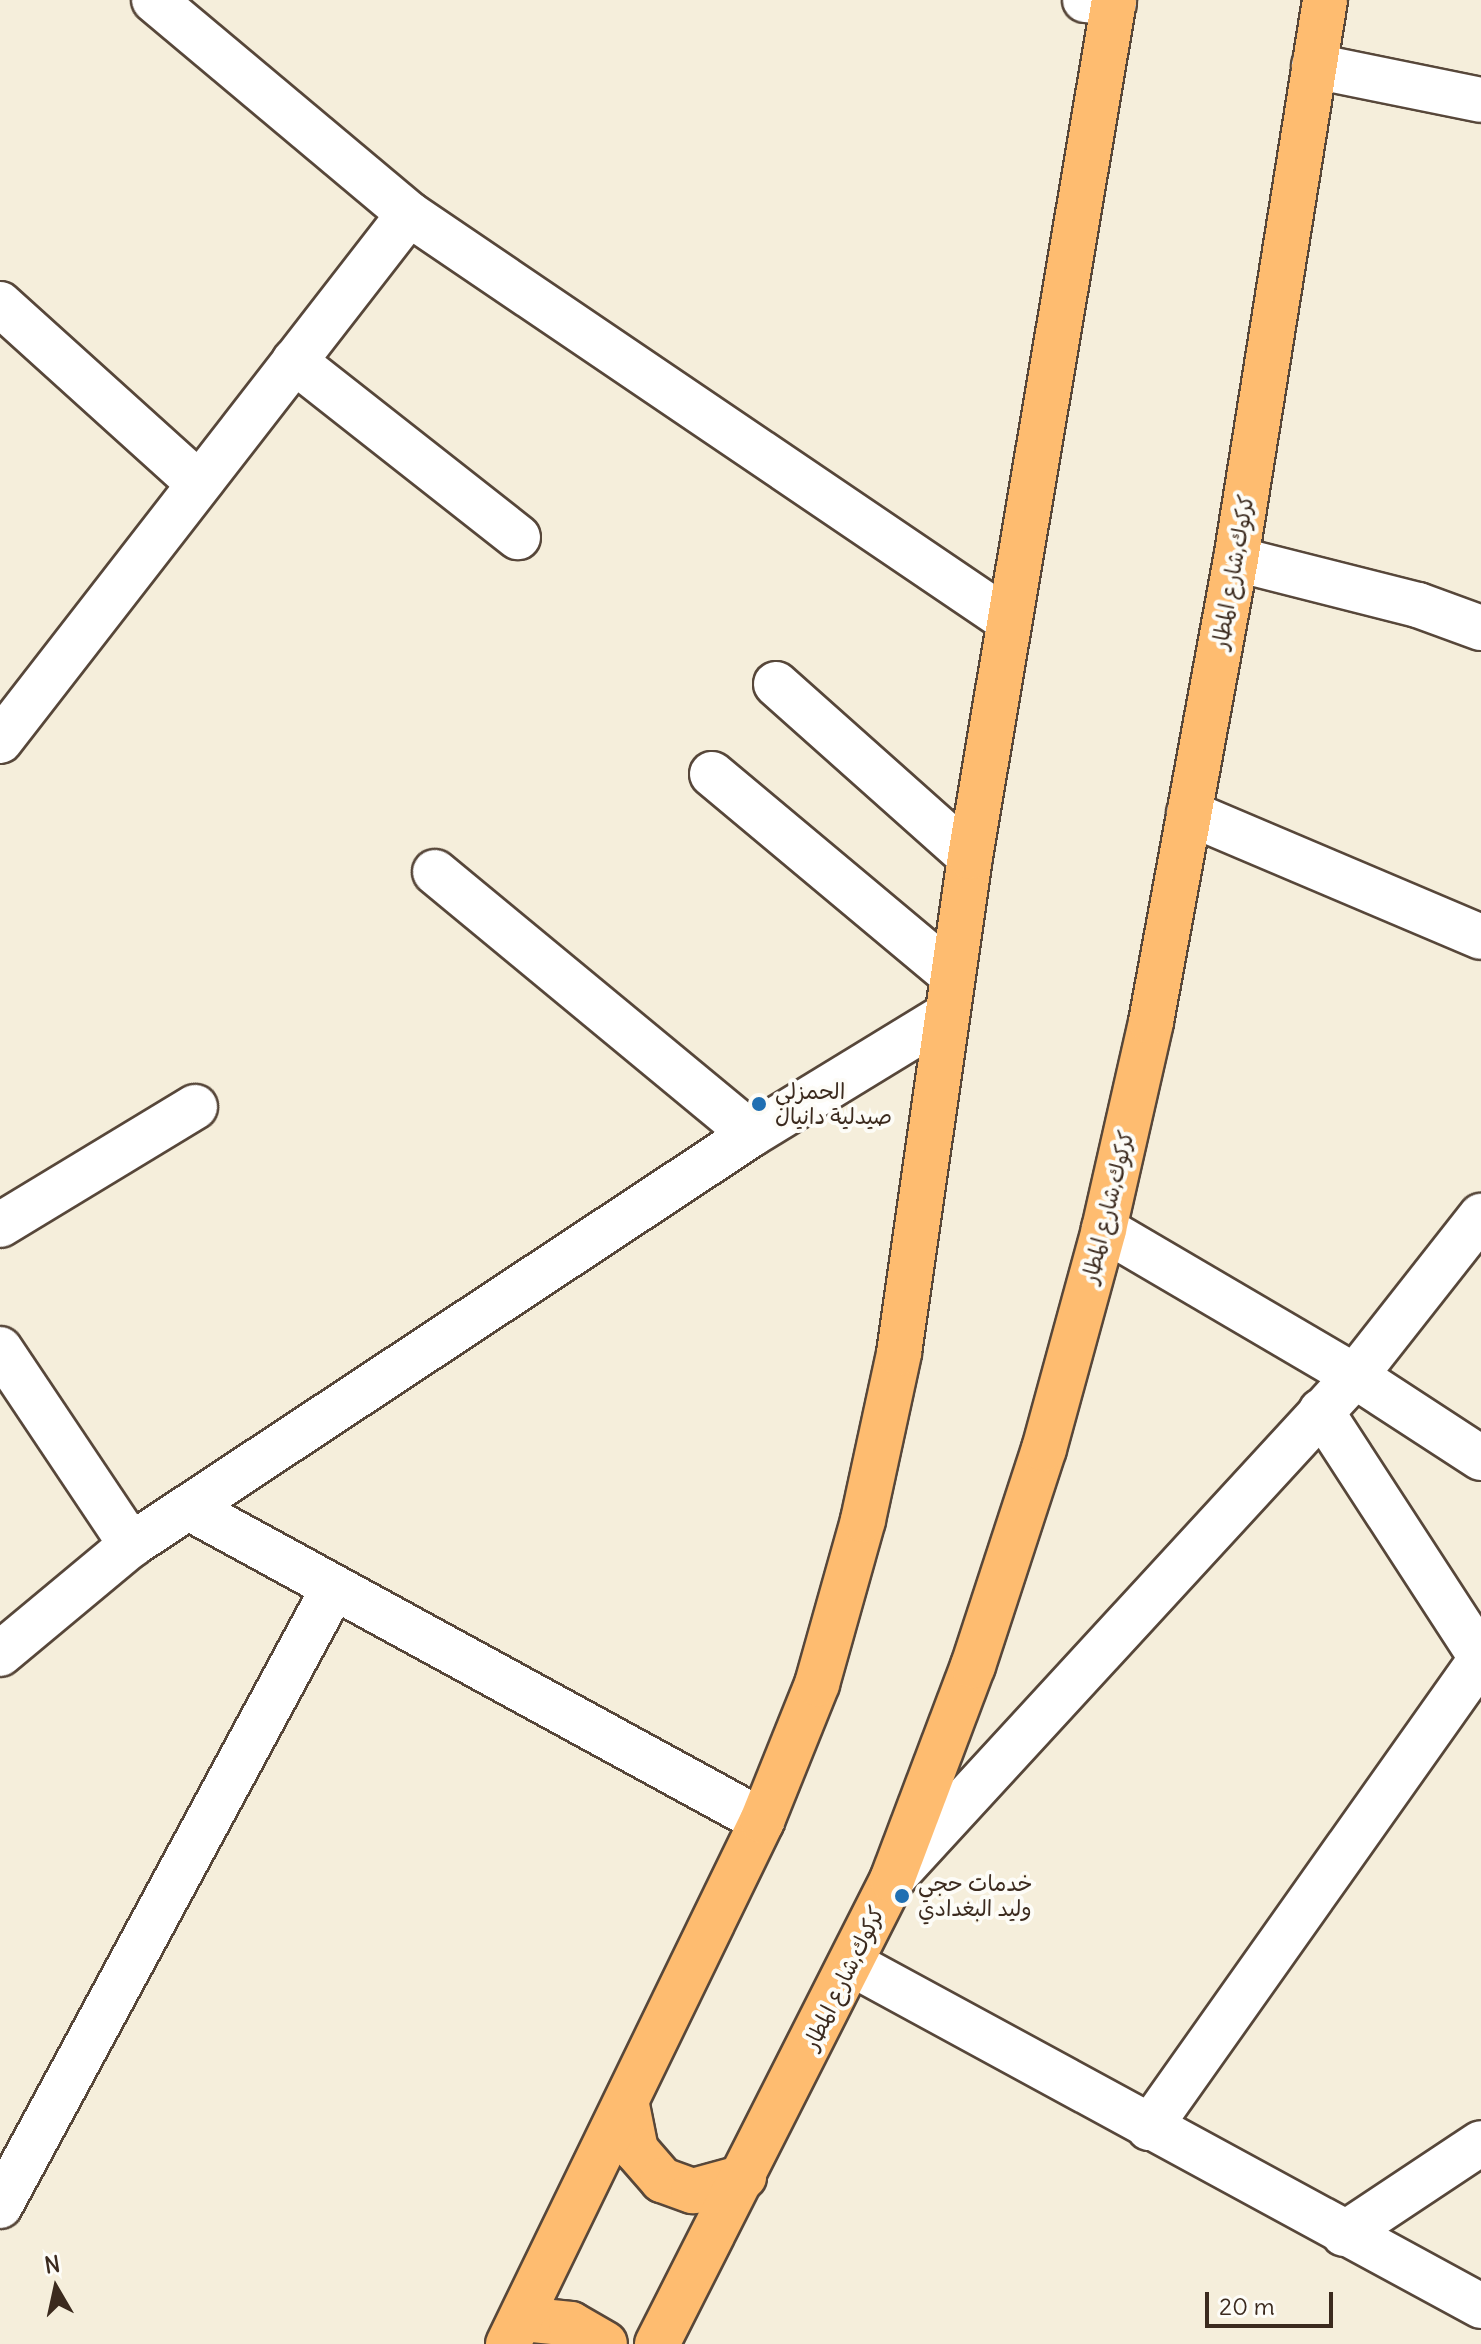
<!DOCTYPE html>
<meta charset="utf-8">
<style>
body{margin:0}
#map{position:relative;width:1481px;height:2344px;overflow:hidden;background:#f5eedb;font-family:Delius,"Playpen Sans Arabic",sans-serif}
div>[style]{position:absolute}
.roads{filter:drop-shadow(2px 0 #57473a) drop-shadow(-2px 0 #57473a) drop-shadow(0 2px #57473a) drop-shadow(0 -2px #57473a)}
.minor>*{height:44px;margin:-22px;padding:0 22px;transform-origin:22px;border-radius:22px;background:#fff}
.highway>*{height:44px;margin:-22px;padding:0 22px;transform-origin:22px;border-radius:22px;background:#febc70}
.dots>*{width:22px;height:22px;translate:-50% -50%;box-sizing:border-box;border:4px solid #fdfcf7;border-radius:50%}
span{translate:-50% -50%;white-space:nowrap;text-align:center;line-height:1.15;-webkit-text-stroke:8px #fdfcf7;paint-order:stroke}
.street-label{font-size:22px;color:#3b2a1e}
.poi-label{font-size:22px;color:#3b2a1e}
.left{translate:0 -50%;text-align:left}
.north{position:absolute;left:16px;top:2248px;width:80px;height:80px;-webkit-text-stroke:6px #fdfcf7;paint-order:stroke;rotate:351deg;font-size:22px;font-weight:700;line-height:32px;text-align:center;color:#3b2a1e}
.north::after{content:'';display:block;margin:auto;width:28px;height:36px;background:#3b2a1e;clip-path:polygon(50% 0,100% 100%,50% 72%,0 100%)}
.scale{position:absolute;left:1205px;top:2292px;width:128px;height:36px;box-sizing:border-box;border:4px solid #3b2a1e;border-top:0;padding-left:10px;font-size:24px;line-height:28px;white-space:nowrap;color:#3b2a1e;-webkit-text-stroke:6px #fdfcf7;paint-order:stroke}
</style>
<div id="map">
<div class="roads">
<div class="minor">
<div style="left:154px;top:0;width:333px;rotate:40deg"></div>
<div style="left:409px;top:214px;width:724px;rotate:34.13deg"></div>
<div style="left:1085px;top:0;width:29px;rotate:6deg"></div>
<div style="left:1314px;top:66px;width:170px;rotate:11.5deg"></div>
<div style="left:0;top:304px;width:268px;rotate:42.1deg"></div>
<div style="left:294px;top:361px;width:285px;rotate:38.2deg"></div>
<div style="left:1236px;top:559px;width:188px;rotate:14.2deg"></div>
<div style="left:1418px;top:605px;width:67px;rotate:20.1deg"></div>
<div style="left:776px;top:684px;width:260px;rotate:41.7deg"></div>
<div style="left:0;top:741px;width:667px;rotate:-52.19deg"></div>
<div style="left:712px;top:774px;width:313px;rotate:39.9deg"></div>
<div style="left:1189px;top:813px;width:317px;rotate:23deg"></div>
<div style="left:435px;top:872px;width:411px;rotate:39.6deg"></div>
<div style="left:0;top:1225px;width:228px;rotate:-31.2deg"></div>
<div style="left:1104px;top:1229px;width:291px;rotate:30.4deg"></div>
<div style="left:1355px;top:1376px;width:150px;rotate:33.1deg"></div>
<div style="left:0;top:1349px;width:236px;rotate:56.2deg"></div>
<div style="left:1321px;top:1411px;width:293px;rotate:57deg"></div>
<div style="left:189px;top:1508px;width:653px;rotate:28.65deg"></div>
<div style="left:0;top:1654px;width:170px;rotate:-39.8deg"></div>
<div style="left:131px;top:1545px;width:745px;rotate:-33.5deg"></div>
<div style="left:752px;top:1134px;width:226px;rotate:-31.4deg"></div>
<div style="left:893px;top:1878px;width:682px;rotate:-47.38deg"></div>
<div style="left:1355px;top:1376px;width:204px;rotate:-51.8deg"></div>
<div style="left:852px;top:1964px;width:716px;rotate:28.53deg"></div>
<div style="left:1149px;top:2128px;width:575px;rotate:-54.71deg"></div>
<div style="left:0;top:2206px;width:703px;rotate:-61.65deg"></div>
<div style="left:1344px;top:2234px;width:164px;rotate:-33.6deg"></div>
</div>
<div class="highway">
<div style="left:627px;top:2105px;width:46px;rotate:78.7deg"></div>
<div style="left:636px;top:2150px;width:40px;rotate:49deg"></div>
<div style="left:662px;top:2180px;width:33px;rotate:20deg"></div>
<div style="left:693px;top:2191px;width:53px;rotate:-15.4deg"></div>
<div style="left:523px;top:2319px;width:48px;rotate:5.9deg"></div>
<div style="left:571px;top:2324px;width:39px;rotate:30deg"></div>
<div style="left:508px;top:2344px;width:581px;rotate:-64.1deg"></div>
<div style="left:762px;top:1821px;width:148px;rotate:-68.1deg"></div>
<div style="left:817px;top:1684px;width:170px;rotate:-74.3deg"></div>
<div style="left:863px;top:1520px;width:171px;rotate:-77.8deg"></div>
<div style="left:899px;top:1353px;width:501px;rotate:-81.85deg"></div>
<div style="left:970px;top:857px;width:869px;rotate:-80.46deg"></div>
<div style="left:657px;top:2344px;width:520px;rotate:-63.14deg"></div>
<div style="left:892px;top:1880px;width:229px;rotate:-69.3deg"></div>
<div style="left:973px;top:1666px;width:228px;rotate:-71.9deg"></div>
<div style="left:1044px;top:1449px;width:228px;rotate:-74.7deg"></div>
<div style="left:1104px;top:1229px;width:212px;rotate:-77.2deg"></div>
<div style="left:1151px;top:1022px;width:471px;rotate:-79.6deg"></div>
<div style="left:1236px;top:559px;width:566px;rotate:-80.95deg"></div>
</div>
</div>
<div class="dots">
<div style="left:759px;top:1104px;background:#1f6fb2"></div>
<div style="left:902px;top:1896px;background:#1f6fb2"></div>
</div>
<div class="street-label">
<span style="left:1233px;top:572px;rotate:-80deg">كركوك,شارع المطار</span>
<span style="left:1108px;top:1207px;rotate:-76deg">كركوك,شارع المطار</span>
<span style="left:844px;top:1978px;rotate:-64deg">كركوك,شارع المطار</span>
</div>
<div class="poi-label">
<span class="left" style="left:775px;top:1104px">الحمزلي<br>صيدلية دانيال</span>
<span class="left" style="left:918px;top:1896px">خدمات حجي<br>وليد البغدادي</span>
</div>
<div class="north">N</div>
<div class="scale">20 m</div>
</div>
